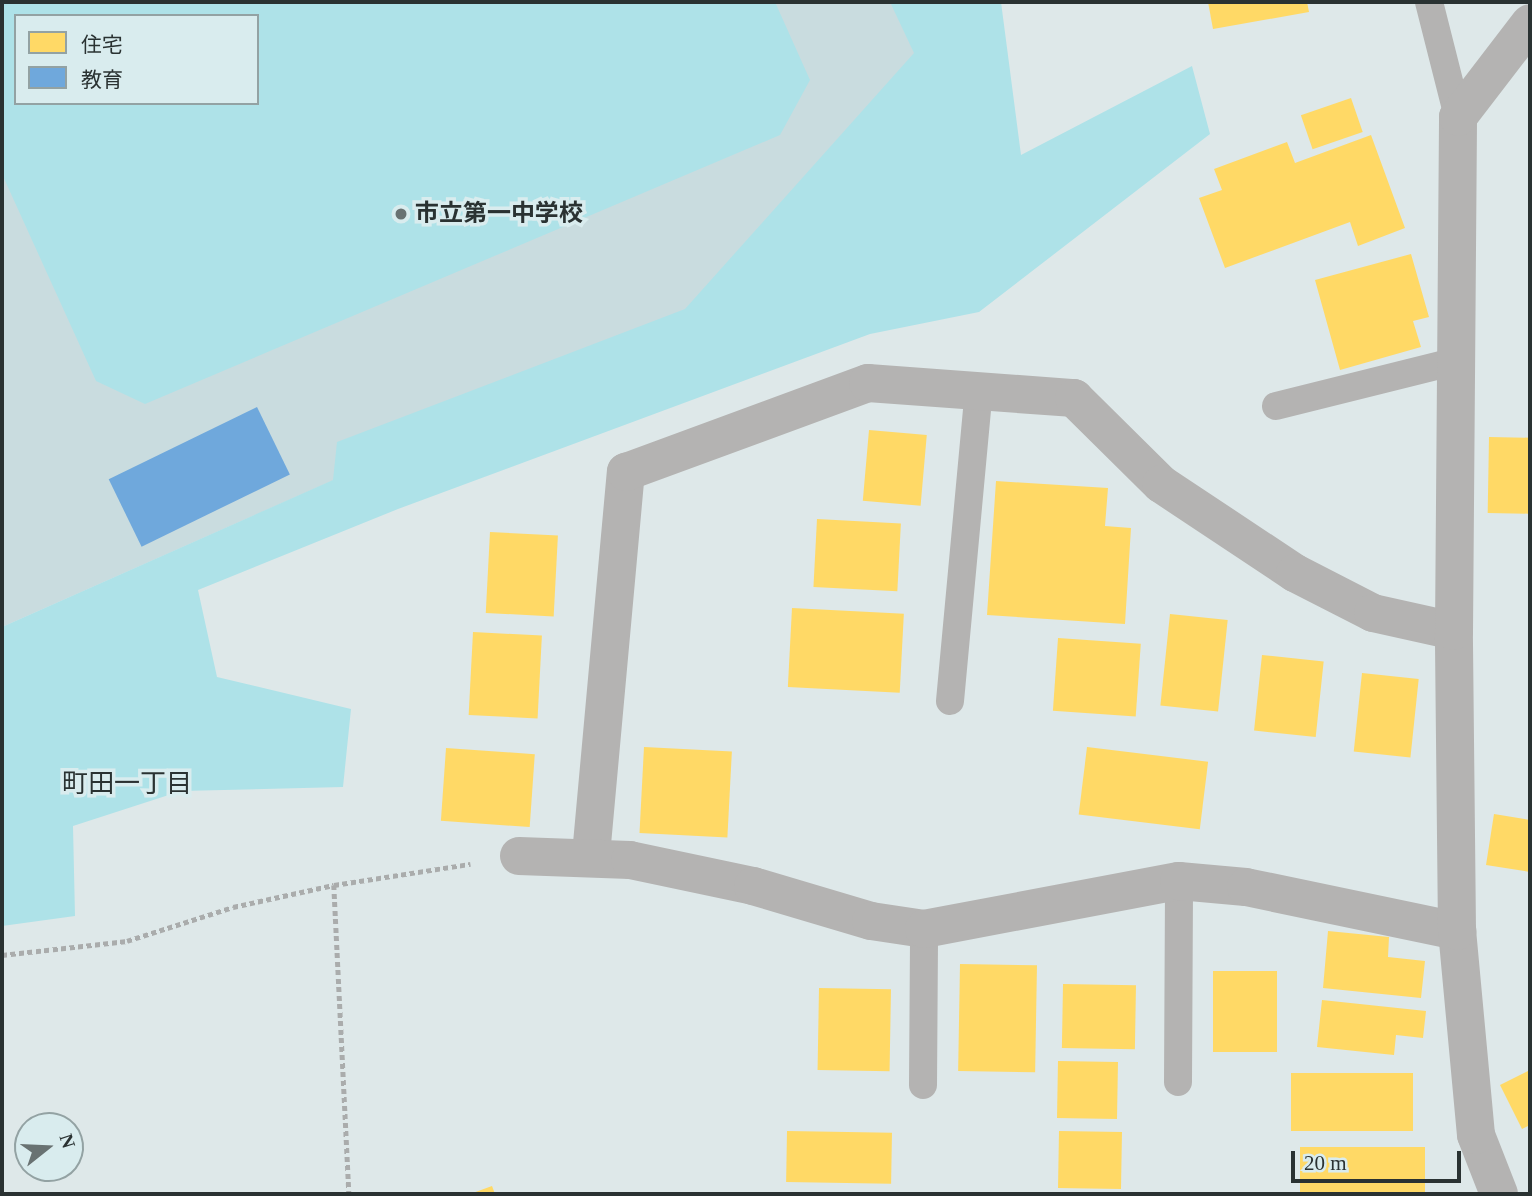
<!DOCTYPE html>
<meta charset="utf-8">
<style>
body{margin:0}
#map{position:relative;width:1532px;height:1196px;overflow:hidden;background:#dee8e9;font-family:"Times New Roman","Noto Sans JP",serif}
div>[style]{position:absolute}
.built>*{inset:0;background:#c9dcdf}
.green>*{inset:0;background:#aee2e8}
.homes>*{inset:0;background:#ffd966;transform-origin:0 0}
.schools>*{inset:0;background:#6fa8dc;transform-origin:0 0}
.path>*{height:4.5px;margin-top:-2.25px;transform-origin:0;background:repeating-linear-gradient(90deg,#aaacac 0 5px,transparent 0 8.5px)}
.lane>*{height:28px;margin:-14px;padding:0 14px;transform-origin:14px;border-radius:14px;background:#b4b3b2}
.street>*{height:38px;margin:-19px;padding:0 19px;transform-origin:19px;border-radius:19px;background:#b4b3b2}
.dots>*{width:19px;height:19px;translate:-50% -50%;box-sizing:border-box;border:4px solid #d9ecee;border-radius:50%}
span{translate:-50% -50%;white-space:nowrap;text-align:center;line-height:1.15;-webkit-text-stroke:7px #d9ecee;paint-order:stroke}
.poi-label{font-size:24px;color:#2a3232;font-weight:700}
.left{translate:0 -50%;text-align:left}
.neighbourhood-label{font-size:26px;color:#2a3232}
.frame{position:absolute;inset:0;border:4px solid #2a3232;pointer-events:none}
.legend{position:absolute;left:14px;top:14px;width:245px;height:91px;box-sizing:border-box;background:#d9ecee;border:2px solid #93a2a3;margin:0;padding:9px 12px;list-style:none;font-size:21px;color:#2a3232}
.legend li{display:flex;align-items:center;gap:14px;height:35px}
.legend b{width:35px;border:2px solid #93a2a3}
.north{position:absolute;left:14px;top:1112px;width:70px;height:70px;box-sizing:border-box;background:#d9ecee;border:2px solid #93a2a3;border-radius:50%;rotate:72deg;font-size:19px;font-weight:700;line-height:28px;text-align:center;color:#2a3232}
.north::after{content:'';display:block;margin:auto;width:24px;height:32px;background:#697272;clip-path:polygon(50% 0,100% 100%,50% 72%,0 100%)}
.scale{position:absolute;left:1291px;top:1151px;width:170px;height:32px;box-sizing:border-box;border:4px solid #2a3232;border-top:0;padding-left:9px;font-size:21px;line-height:24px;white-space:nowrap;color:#2a3232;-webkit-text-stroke:5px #d9ecee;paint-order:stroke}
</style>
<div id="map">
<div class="built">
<div style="clip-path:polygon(evenodd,2px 2px,922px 2px,945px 49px,704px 325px,334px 480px,2px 627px,2px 2px,16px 16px,257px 16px,257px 103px,16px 103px,16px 16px)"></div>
</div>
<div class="green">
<div style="clip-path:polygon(evenodd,2px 2px,775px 2px,810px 80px,780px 135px,145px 404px,96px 381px,2px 174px,2px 2px,16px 16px,257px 16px,257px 103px,16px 103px,16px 16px)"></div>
<div style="clip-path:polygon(890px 2px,1001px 2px,1021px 155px,1192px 66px,1210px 134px,979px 312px,870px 334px,398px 509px,198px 590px,217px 677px,351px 709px,343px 787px,181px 791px,73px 826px,75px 916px,2px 926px,2px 627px,333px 480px,337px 442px,685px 309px,914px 53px)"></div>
</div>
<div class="homes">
<div style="clip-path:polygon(1208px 2px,1307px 2px,1309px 12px,1213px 29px)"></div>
<div style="left:1351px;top:98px;width:36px;height:53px;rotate:71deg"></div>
<div style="clip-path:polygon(1371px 135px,1405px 228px,1358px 246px,1350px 222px,1225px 268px,1199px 198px,1222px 190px,1214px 169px,1287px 142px,1295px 163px)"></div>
<div style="clip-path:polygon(1411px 254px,1429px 317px,1413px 321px,1421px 347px,1340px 370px,1315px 280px)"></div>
<div style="left:869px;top:430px;width:58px;height:71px;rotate:5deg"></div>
<div style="left:1489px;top:437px;width:41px;height:76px;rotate:1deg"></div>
<div style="clip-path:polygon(996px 481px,1108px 488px,1105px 526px,1131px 528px,1125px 624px,987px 615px)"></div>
<div style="left:817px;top:519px;width:84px;height:68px;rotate:3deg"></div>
<div style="left:490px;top:532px;width:68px;height:81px;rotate:3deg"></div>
<div style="left:792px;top:608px;width:112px;height:79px;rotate:3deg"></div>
<div style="left:1170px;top:614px;width:58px;height:92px;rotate:6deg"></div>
<div style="left:473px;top:632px;width:69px;height:83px;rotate:3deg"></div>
<div style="left:1058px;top:638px;width:83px;height:73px;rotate:4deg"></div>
<div style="left:1262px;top:655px;width:62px;height:76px;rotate:6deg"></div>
<div style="left:1362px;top:673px;width:57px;height:79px;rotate:6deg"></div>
<div style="left:644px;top:747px;width:88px;height:86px;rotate:3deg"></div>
<div style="left:1087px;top:747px;width:122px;height:68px;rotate:7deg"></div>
<div style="left:446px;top:748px;width:89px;height:73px;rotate:4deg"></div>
<div style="clip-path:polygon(1494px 814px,1530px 820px,1530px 872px,1486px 865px)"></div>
<div style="clip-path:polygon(1328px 931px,1389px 937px,1388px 957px,1425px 961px,1421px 998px,1323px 988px)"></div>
<div style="left:960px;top:964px;width:77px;height:107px;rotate:1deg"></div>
<div style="left:1213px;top:971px;width:64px;height:81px"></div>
<div style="left:1063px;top:984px;width:73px;height:64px;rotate:1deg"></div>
<div style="left:819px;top:988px;width:72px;height:82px;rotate:1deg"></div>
<div style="clip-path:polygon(1322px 1000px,1426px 1011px,1423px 1038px,1396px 1035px,1394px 1055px,1317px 1047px)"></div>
<div style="left:1058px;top:1061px;width:60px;height:57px;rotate:1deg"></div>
<div style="clip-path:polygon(1530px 1070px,1530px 1125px,1522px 1129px,1500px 1085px)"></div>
<div style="left:1291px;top:1073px;width:122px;height:58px"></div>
<div style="left:787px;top:1131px;width:105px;height:51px;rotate:1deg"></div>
<div style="left:1059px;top:1131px;width:63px;height:57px;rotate:1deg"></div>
<div style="left:1300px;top:1147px;width:125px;height:47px"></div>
<div style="clip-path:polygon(492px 1186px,495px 1194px,470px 1194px)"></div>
</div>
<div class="schools">
<div style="left:257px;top:407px;width:75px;height:165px;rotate:64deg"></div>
</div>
<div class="path">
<div style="left:334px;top:885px;width:309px;rotate:87.2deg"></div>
<div style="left:2px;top:955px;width:126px;rotate:-6.4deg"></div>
<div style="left:127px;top:941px;width:111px;rotate:-17.8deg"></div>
<div style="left:233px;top:907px;width:103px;rotate:-12.3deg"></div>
<div style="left:334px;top:885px;width:138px;rotate:-8.8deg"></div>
</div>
<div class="lane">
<div style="left:1429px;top:2px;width:119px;rotate:75.8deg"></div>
<div style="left:1276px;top:406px;width:186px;rotate:-14deg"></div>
<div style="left:950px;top:701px;width:311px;rotate:-84.7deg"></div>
<div style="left:1178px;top:1082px;width:201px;rotate:-89.7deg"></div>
<div style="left:923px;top:1085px;width:156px;rotate:-89.6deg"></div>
</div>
<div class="street">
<div style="left:591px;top:855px;width:385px;rotate:-84.8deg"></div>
<div style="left:626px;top:472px;width:258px;rotate:-20.2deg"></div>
<div style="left:868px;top:383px;width:207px;rotate:4.2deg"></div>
<div style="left:1074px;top:398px;width:122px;rotate:44.7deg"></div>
<div style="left:1161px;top:484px;width:161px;rotate:33.6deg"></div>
<div style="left:1295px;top:573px;width:88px;rotate:27.1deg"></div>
<div style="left:1373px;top:613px;width:83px;rotate:12.5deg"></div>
<div style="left:519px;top:856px;width:111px;rotate:2.1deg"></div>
<div style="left:630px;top:860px;width:126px;rotate:11.9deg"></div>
<div style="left:753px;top:886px;width:123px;rotate:16.5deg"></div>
<div style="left:871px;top:921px;width:54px;rotate:8.6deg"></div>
<div style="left:924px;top:929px;width:259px;rotate:-10.7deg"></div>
<div style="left:1179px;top:881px;width:67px;rotate:5.1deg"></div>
<div style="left:1246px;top:887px;width:216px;rotate:11.8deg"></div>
<div style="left:1499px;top:1194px;width:63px;rotate:-111.3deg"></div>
<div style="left:1476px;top:1135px;width:205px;rotate:-95.3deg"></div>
<div style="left:1457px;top:931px;width:300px;rotate:-90.6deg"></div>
<div style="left:1454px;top:631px;width:514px;rotate:-89.55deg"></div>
<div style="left:1458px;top:117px;width:118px;rotate:-52.5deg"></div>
</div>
<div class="dots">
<div style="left:401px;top:214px;background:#697272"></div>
</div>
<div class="poi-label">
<span class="left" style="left:415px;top:214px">市立第一中学校</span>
</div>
<div class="neighbourhood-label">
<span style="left:127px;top:784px">町田一丁目</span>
</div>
<div class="frame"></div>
<ul class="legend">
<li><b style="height:19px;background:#ffd966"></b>住宅</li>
<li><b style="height:19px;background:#6fa8dc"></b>教育</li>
</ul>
<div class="north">N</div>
<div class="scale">20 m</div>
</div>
